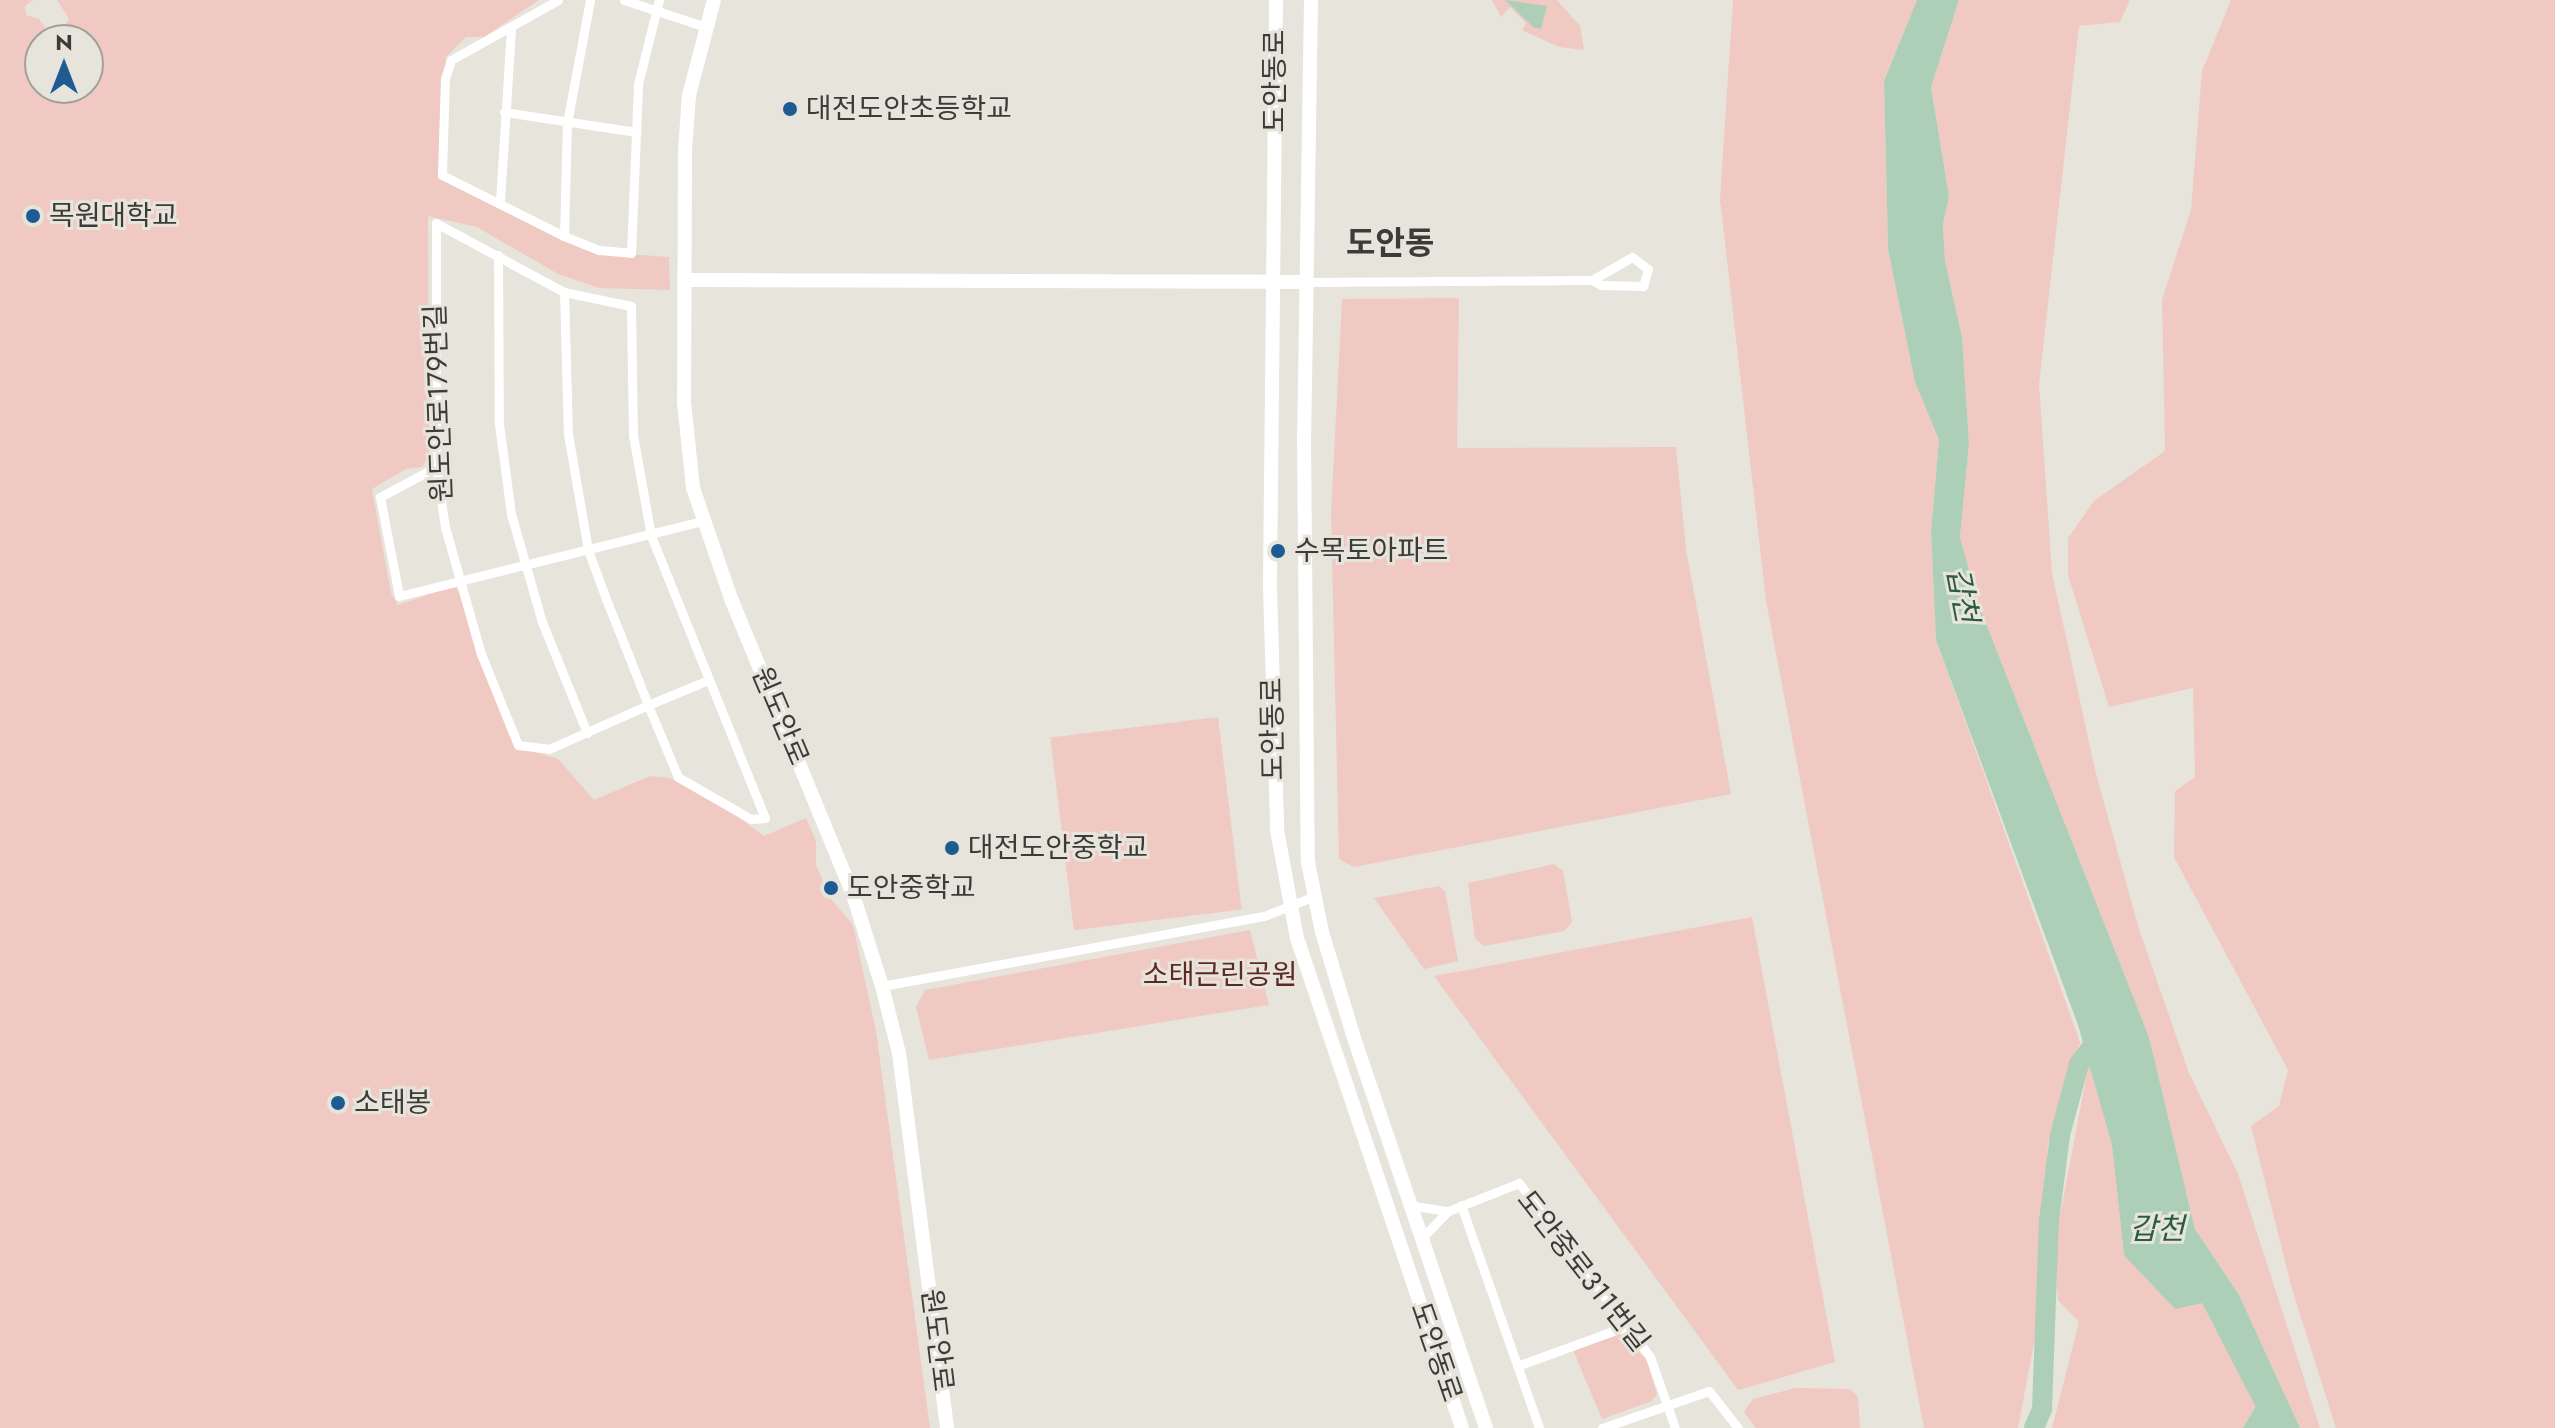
<!DOCTYPE html>
<meta charset="utf-8">
<style>
body{margin:0}
#map{position:relative;width:2555px;height:1428px;overflow:hidden;background:#e7e4db;font-family:Jost,"Noto Sans KR",sans-serif}
div>[style]{position:absolute}
.green>*{inset:0;background:#f0c9c3;transform-origin:0 0}
.water>*{inset:0;background:#aecfb7}
.river>*{height:20px;margin:-10px;padding:0 10px;transform-origin:10px;border-radius:10px;background:#aecfb7}
.street>*{height:9px;margin:-4.5px;padding:0 4.5px;transform-origin:4.5px;border-radius:4.5px;background:#fff}
.secondary>*{height:14px;margin:-7px;padding:0 7px;transform-origin:7px;border-radius:7px;background:#fff}
.dots>*{width:22px;height:22px;translate:-50% -50%;box-sizing:border-box;border:4px solid #e7e4db;border-radius:50%}
span{translate:-50% -50%;white-space:nowrap;text-align:center;line-height:1.15;-webkit-text-stroke:6px #e7e4db;paint-order:stroke}
.street-label{font-size:28px;color:#3c3b38}
.poi-label{font-size:28px;color:#3c3b38}
.left{translate:0 -50%;text-align:left}
.park-label{font-size:28px;color:#5d2923}
.water-label{font-size:30px;color:#2a5d3d;font-style:italic}
.quarter-label{font-size:32px;color:#3c3b38;font-weight:700}
.north{position:absolute;left:24px;top:24px;width:80px;height:80px;box-sizing:border-box;background:#e7e4db;border:2px solid #a3a09a;border-radius:50%;rotate:0deg;font-size:22px;font-weight:700;line-height:32px;text-align:center;color:#3c3b38}
.north::after{content:'';display:block;margin:auto;width:28px;height:36px;background:#1d5c92;clip-path:polygon(50% 0,100% 100%,50% 72%,0 100%)}
</style>
<div id="map">
<div class="green">
<div style="clip-path:polygon(evenodd,0 0,33px 0,25px 6px,26px 15px,39px 19px,54px 40px,69px 19px,57px 0,539px 0,484px 37px,466px 37px,446px 57px,442px 177px,599px 252px,669px 257px,670px 290px,599px 288px,558px 274px,477px 227px,428px 216px,429px 457px,422px 467px,406px 469px,372px 489px,391px 593px,398px 605px,453px 586px,458px 590px,516px 746px,558px 759px,594px 800px,650px 776px,670px 778px,716px 801px,764px 836px,806px 818px,816px 841px,816px 865px,831px 899px,853px 925px,876px 1031px,930px 1428px,0 1428px,0 0,40px 40px,88px 40px,88px 88px,40px 88px,40px 40px)"></div>
<div style="clip-path:polygon(1492px 0,1557px 0,1580px 26px,1584px 50px,1559px 47px,1522px 30px,1526px 23px,1510px 7px,1501px 17px)"></div>
<div style="clip-path:polygon(1733px 0,1917px 0,1884px 81px,1888px 249px,1915px 382px,1939px 440px,1931px 531px,1936px 640px,2080px 1042px,2048px 1143px,2036px 1332px,2018px 1428px,1924px 1428px,1766px 601px,1720px 199px)"></div>
<div style="clip-path:polygon(1959px 0,2130px 0,2120px 22px,2079px 26px,2039px 384px,2052px 573px,2096px 774px,2139px 929px,2189px 1073px,2238px 1174px,2320px 1428px,2300px 1428px,2239px 1295px,2195px 1229px,2149px 1037px,1978px 603px,1960px 537px,1969px 444px,1962px 337px,1945px 261px,1943px 224px,1949px 196px,1931px 87px)"></div>
<div style="clip-path:polygon(2231px 0,2555px 0,2555px 1428px,2336px 1428px,2292px 1289px,2251px 1126px,2279px 1106px,2288px 1070px,2174px 857px,2175px 791px,2195px 777px,2193px 688px,2109px 707px,2068px 575px,2068px 538px,2094px 501px,2165px 451px,2162px 300px,2191px 210px,2202px 71px)"></div>
<div style="clip-path:polygon(1459px 298px,1457px 448px,1676px 447px,1686px 549px,1731px 794px,1354px 867px,1339px 859px,1331px 514px,1342px 299px)"></div>
<div style="left:1218px;top:717px;width:194px;height:169px;rotate:83deg"></div>
<div style="clip-path:polygon(1554px 864px,1563px 871px,1572px 922px,1564px 931px,1484px 946px,1475px 939px,1468px 883px)"></div>
<div style="clip-path:polygon(1439px 886px,1445px 891px,1458px 961px,1424px 969px,1374px 898px)"></div>
<div style="clip-path:polygon(1752px 917px,1835px 1362px,1738px 1390px,1434px 976px)"></div>
<div style="clip-path:polygon(1250px 930px,1269px 1005px,929px 1060px,916px 1007px,925px 990px)"></div>
<div style="clip-path:polygon(2089px 1062px,2112px 1145px,2124px 1255px,2221px 1298px,2259px 1401px,2243px 1428px,2052px 1428px,2079px 1322px,2058px 1300px,2054px 1248px)"></div>
<div style="clip-path:polygon(1620px 1334px,1646px 1359px,1657px 1394px,1652px 1401px,1602px 1419px,1573px 1350px)"></div>
<div style="clip-path:polygon(1796px 1388px,1850px 1389px,1858px 1397px,1860px 1428px,1756px 1428px,1744px 1412px,1753px 1399px)"></div>
</div>
<div class="water">
<div style="clip-path:polygon(1505px 0,1547px 6px,1541px 29px,1533px 27px)"></div>
<div style="clip-path:polygon(1917px 0,1959px 0,1931px 87px,1949px 196px,1943px 224px,1945px 261px,1962px 337px,1969px 444px,1960px 537px,1978px 603px,2149px 1037px,2195px 1229px,2239px 1295px,2300px 1428px,2243px 1428px,2259px 1401px,2221px 1299px,2175px 1309px,2124px 1255px,2112px 1145px,2078px 1025px,1936px 640px,1931px 531px,1939px 440px,1915px 382px,1888px 249px,1884px 81px)"></div>
</div>
<div class="river">
<div style="left:2201px;top:1279px;width:168px;rotate:62.7deg"></div>
<div style="left:2034px;top:1428px;width:21px;rotate:-67deg"></div>
<div style="left:2042px;top:1409px;width:188px;rotate:-87.9deg"></div>
<div style="left:2049px;top:1221px;width:87px;rotate:-82.7deg"></div>
<div style="left:2060px;top:1135px;width:73px;rotate:-75deg"></div>
<div style="left:2079px;top:1064px;width:38px;rotate:-53deg"></div>
</div>
<div class="street">
<div style="left:558px;top:0;width:123px;rotate:150.7deg"></div>
<div style="left:451px;top:60px;width:19px;rotate:108deg"></div>
<div style="left:445px;top:78px;width:97px;rotate:91.8deg"></div>
<div style="left:442px;top:175px;width:136px;rotate:26.6deg"></div>
<div style="left:564px;top:236px;width:38px;rotate:22deg"></div>
<div style="left:599px;top:250px;width:32px;rotate:5deg"></div>
<div style="left:631px;top:253px;width:169px;rotate:-87.6deg"></div>
<div style="left:638px;top:84px;width:87px;rotate:-76deg"></div>
<div style="left:624px;top:0;width:86px;rotate:18.2deg"></div>
<div style="left:504px;top:112px;width:134px;rotate:8.6deg"></div>
<div style="left:500px;top:200px;width:170px;rotate:-86.3deg"></div>
<div style="left:564px;top:236px;width:113px;rotate:-88.5deg"></div>
<div style="left:567px;top:123px;width:125px;rotate:-79.4deg"></div>
<div style="left:498px;top:255px;width:169px;rotate:89.7deg"></div>
<div style="left:499px;top:424px;width:91px;rotate:82.4deg"></div>
<div style="left:511px;top:514px;width:112px;rotate:74deg"></div>
<div style="left:542px;top:622px;width:120px;rotate:67.9deg"></div>
<div style="left:1306px;top:282px;width:286px;rotate:-0.4deg"></div>
<div style="left:1592px;top:280px;width:46px;rotate:-29.9deg"></div>
<div style="left:1632px;top:257px;width:20px;rotate:37deg"></div>
<div style="left:1648px;top:269px;width:18px;rotate:106deg"></div>
<div style="left:1643px;top:286px;width:42px;rotate:-178.6deg"></div>
<div style="left:1601px;top:285px;width:10px;rotate:-151deg"></div>
<div style="left:564px;top:292px;width:142px;rotate:88.4deg"></div>
<div style="left:568px;top:434px;width:118px;rotate:80.2deg"></div>
<div style="left:588px;top:550px;width:52px;rotate:69.8deg"></div>
<div style="left:606px;top:599px;width:59px;rotate:68.2deg"></div>
<div style="left:628px;top:654px;width:55px;rotate:68.6deg"></div>
<div style="left:648px;top:705px;width:78px;rotate:67.4deg"></div>
<div style="left:678px;top:777px;width:84px;rotate:29.9deg"></div>
<div style="left:751px;top:819px;width:14px;rotate:-4deg"></div>
<div style="left:765px;top:818px;width:304px;rotate:-112deg"></div>
<div style="left:651px;top:536px;width:103px;rotate:-100.1deg"></div>
<div style="left:633px;top:435px;width:129px;rotate:-90.9deg"></div>
<div style="left:631px;top:306px;width:68px;rotate:-168.2deg"></div>
<div style="left:564px;top:292px;width:145px;rotate:-151.7deg"></div>
<div style="left:436px;top:223px;width:244px;rotate:90deg"></div>
<div style="left:436px;top:467px;width:61px;rotate:81.5deg"></div>
<div style="left:445px;top:527px;width:132px;rotate:74.2deg"></div>
<div style="left:481px;top:654px;width:98px;rotate:67.9deg"></div>
<div style="left:518px;top:745px;width:31px;rotate:7deg"></div>
<div style="left:549px;top:749px;width:108px;rotate:-24deg"></div>
<div style="left:648px;top:705px;width:63px;rotate:-22.5deg"></div>
<div style="left:436px;top:467px;width:64px;rotate:151.8deg"></div>
<div style="left:380px;top:497px;width:101px;rotate:79.1deg"></div>
<div style="left:399px;top:596px;width:312px;rotate:-13.9deg"></div>
<div style="left:882px;top:986px;width:388px;rotate:-10.4deg"></div>
<div style="left:1264px;top:916px;width:55px;rotate:-21.4deg"></div>
<div style="left:1409px;top:1205px;width:39px;rotate:9deg"></div>
<div style="left:1461px;top:1205px;width:236px;rotate:70.7deg"></div>
<div style="left:1421px;top:1239px;width:39px;rotate:-46deg"></div>
<div style="left:1448px;top:1211px;width:76px;rotate:-21.5deg"></div>
<div style="left:1519px;top:1183px;width:218px;rotate:53deg"></div>
<div style="left:1650px;top:1357px;width:75px;rotate:70.6deg"></div>
<div style="left:1517px;top:1366px;width:117px;rotate:-20deg"></div>
<div style="left:1602px;top:1428px;width:113px;rotate:-19.1deg"></div>
<div style="left:1709px;top:1391px;width:47px;rotate:51.9deg"></div>
</div>
<div class="secondary">
<div style="left:714px;top:0;width:98px;rotate:104.7deg"></div>
<div style="left:689px;top:95px;width:55px;rotate:94.2deg"></div>
<div style="left:685px;top:150px;width:252px;rotate:90.2deg"></div>
<div style="left:684px;top:402px;width:86px;rotate:84deg"></div>
<div style="left:693px;top:488px;width:120px;rotate:71deg"></div>
<div style="left:732px;top:601px;width:318px;rotate:67.6deg"></div>
<div style="left:853px;top:895px;width:96px;rotate:72.3deg"></div>
<div style="left:882px;top:986px;width:69px;rotate:75.8deg"></div>
<div style="left:899px;top:1053px;width:378px;rotate:82.7deg"></div>
<div style="left:1276px;top:0;width:587px;rotate:90.59deg"></div>
<div style="left:1270px;top:587px;width:243px;rotate:88.3deg"></div>
<div style="left:1277px;top:830px;width:110px;rotate:79.5deg"></div>
<div style="left:1297px;top:938px;width:517px;rotate:71.39deg"></div>
<div style="left:1311px;top:0;width:436px;rotate:90.9deg"></div>
<div style="left:1304px;top:436px;width:426px;rotate:89.5deg"></div>
<div style="left:1308px;top:862px;width:71px;rotate:78.7deg"></div>
<div style="left:1322px;top:932px;width:108px;rotate:73.2deg"></div>
<div style="left:1353px;top:1035px;width:415px;rotate:71.3deg"></div>
<div style="left:684px;top:280px;width:622px;rotate:0.18deg"></div>
</div>
<div class="dots">
<div style="left:790px;top:109px;background:#1d5c92"></div>
<div style="left:33px;top:216px;background:#1d5c92"></div>
<div style="left:1278px;top:551px;background:#1d5c92"></div>
<div style="left:952px;top:848px;background:#1d5c92"></div>
<div style="left:831px;top:888px;background:#1d5c92"></div>
<div style="left:338px;top:1103px;background:#1d5c92"></div>
</div>
<div class="street-label">
<span style="left:1275px;top:81px;rotate:-90deg">도안동로</span>
<span style="left:439px;top:403px;rotate:-92deg">원도안로179번길</span>
<span style="left:780px;top:716px;rotate:67deg">원도안로</span>
<span style="left:1273px;top:729px;rotate:-91deg">도안동로</span>
<span style="left:1583px;top:1271px;rotate:52deg">도안중로311번길</span>
<span style="left:937px;top:1340px;rotate:83deg">원도안로</span>
<span style="left:1436px;top:1352px;rotate:71deg">도안동로</span>
</div>
<div class="poi-label">
<span class="left" style="left:806px;top:109px">대전도안초등학교</span>
<span class="left" style="left:49px;top:216px">목원대학교</span>
<span class="left" style="left:1294px;top:551px">수목토아파트</span>
<span class="left" style="left:968px;top:848px">대전도안중학교</span>
<span class="left" style="left:847px;top:888px">도안중학교</span>
<span class="left" style="left:354px;top:1103px">소태봉</span>
</div>
<div class="park-label">
<span style="left:1220px;top:975px">소태근린공원</span>
</div>
<div class="water-label">
<span style="left:1962px;top:595px;rotate:79deg">갑천</span>
<span style="left:2157px;top:1229px">갑천</span>
</div>
<div class="quarter-label">
<span style="left:1390px;top:243px">도안동</span>
</div>
<div class="north">N</div>
</div>
